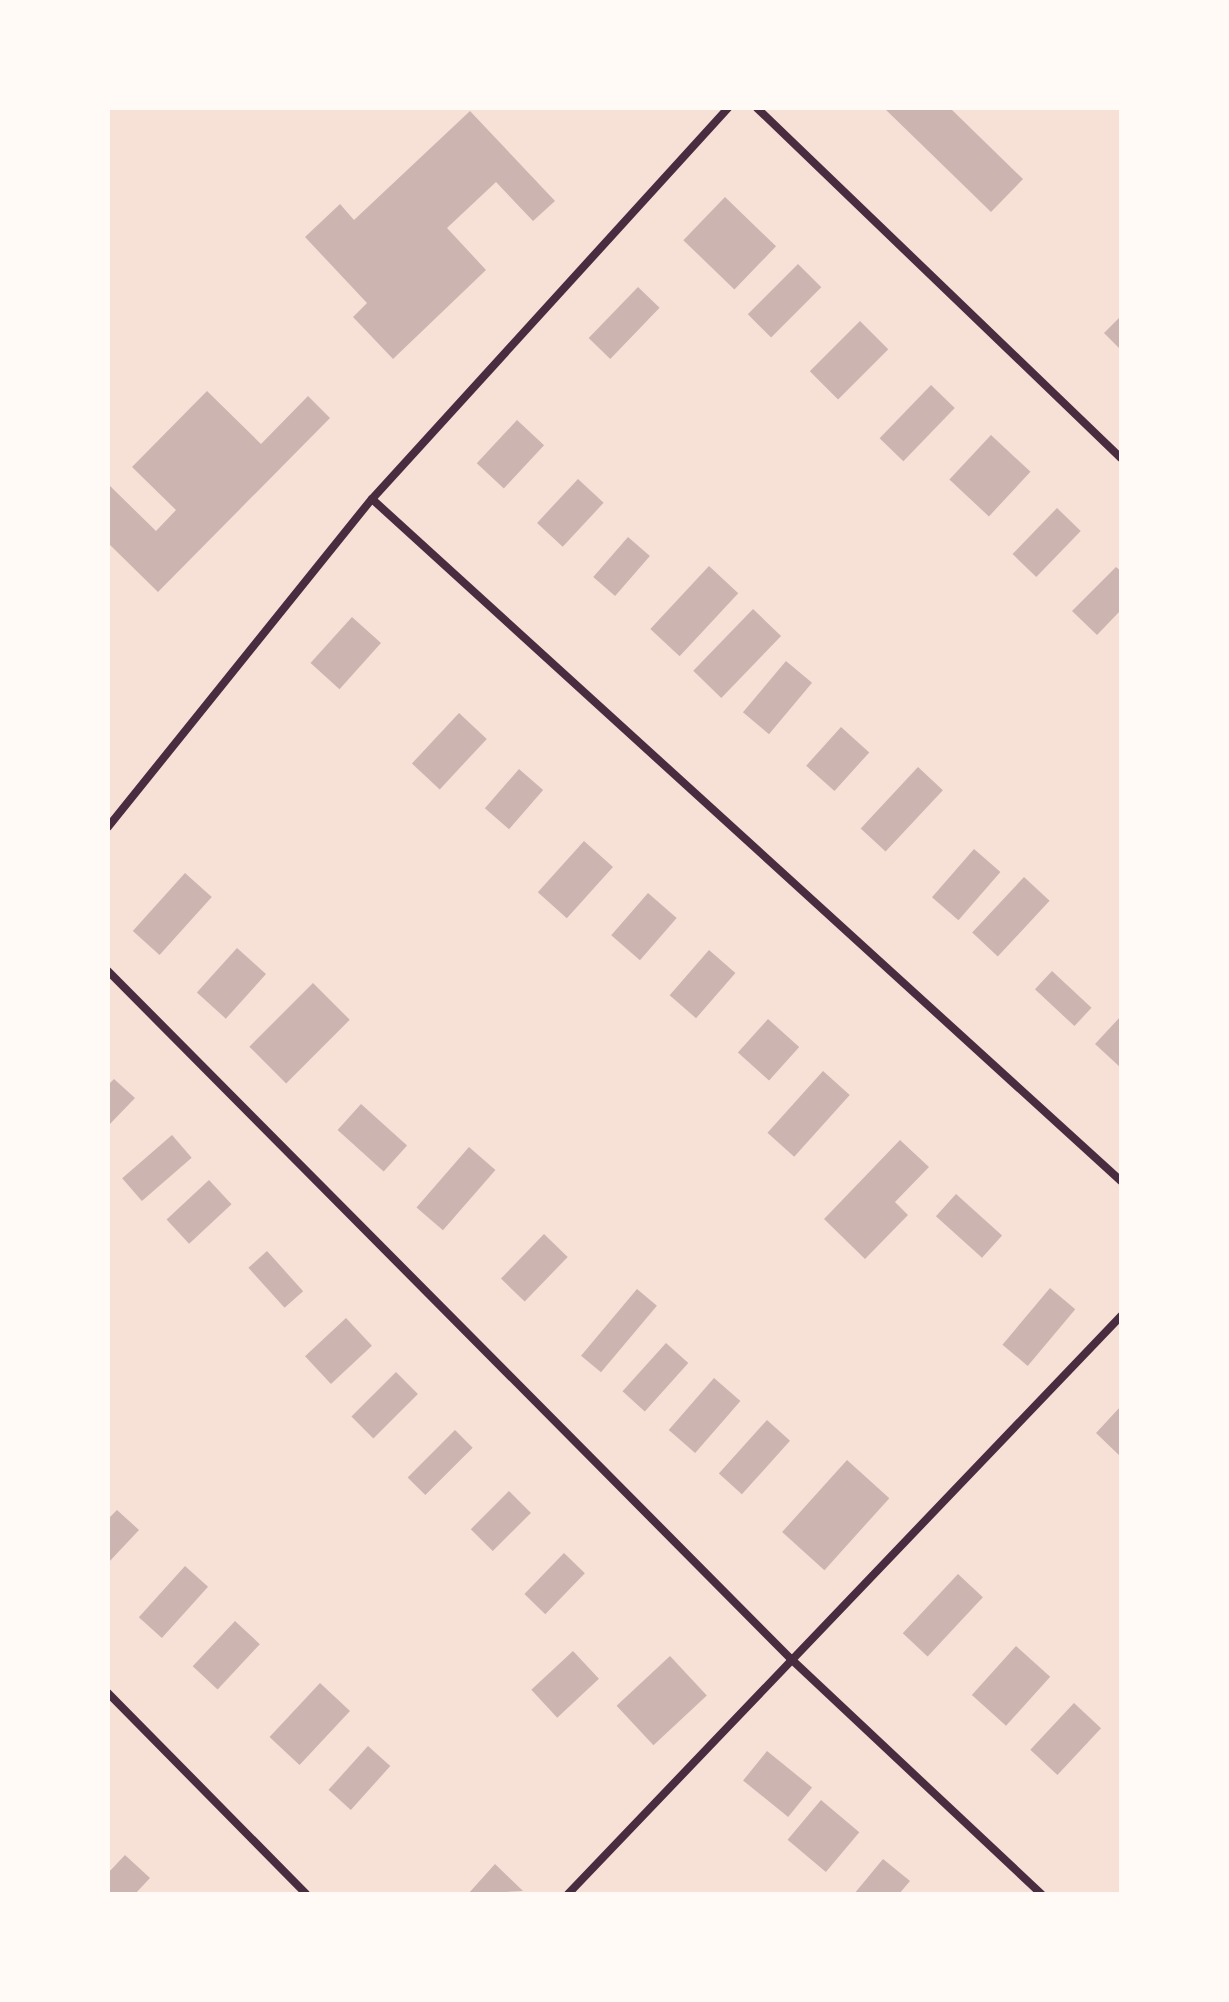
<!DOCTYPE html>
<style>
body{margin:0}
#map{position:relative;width:1229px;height:2002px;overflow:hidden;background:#f7e1d7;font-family:Mulish,sans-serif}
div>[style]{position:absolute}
.building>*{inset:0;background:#ccb4b1;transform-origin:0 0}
.minor>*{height:8px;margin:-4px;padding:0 4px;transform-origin:4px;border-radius:4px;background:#4a2c40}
span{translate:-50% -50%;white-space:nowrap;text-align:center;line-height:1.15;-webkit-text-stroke:6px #fffaf5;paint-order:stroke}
.frame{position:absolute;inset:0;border:110px solid #fffaf5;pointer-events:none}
</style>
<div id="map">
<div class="building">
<div style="clip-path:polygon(884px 108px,950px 108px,1023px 179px,991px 212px)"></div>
<div style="clip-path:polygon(470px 111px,555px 201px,533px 221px,496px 182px,447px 228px,486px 270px,393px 359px,353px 317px,367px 303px,305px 237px,340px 204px,354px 220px)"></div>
<div style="left:725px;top:197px;width:71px;height:60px;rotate:44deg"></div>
<div style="left:798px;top:264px;width:33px;height:71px;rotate:45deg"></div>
<div style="left:638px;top:287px;width:30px;height:71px;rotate:44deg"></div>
<div style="clip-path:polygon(1121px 316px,1121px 350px,1104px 333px)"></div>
<div style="left:860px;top:321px;width:40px;height:71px;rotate:45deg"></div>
<div style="left:931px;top:385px;width:33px;height:74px;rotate:44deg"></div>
<div style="clip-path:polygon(207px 391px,261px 444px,308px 396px,330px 418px,158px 592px,108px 543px,108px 484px,156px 531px,176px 510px,132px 467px)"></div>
<div style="left:517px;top:420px;width:37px;height:59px;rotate:43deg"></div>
<div style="left:991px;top:435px;width:54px;height:61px;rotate:43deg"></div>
<div style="left:578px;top:479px;width:35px;height:60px;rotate:43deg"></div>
<div style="left:1057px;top:508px;width:33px;height:64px;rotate:44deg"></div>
<div style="left:628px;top:537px;width:29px;height:53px;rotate:41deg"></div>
<div style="left:709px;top:566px;width:40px;height:86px;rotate:43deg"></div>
<div style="clip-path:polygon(1116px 567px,1121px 571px,1121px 610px,1097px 635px,1072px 611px)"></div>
<div style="left:753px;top:609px;width:39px;height:86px;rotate:44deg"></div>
<div style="left:352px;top:617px;width:39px;height:62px;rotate:42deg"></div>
<div style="left:786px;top:661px;width:34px;height:67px;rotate:40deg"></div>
<div style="left:459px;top:713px;width:38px;height:69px;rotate:43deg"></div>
<div style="left:841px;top:727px;width:38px;height:52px;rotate:42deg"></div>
<div style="left:918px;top:767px;width:34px;height:84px;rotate:43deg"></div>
<div style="left:519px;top:769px;width:32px;height:52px;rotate:41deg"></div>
<div style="left:584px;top:841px;width:39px;height:69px;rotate:42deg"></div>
<div style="left:974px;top:849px;width:35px;height:64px;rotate:41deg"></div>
<div style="left:185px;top:873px;width:36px;height:78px;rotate:42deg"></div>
<div style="left:1024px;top:877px;width:35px;height:76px;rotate:43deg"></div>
<div style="left:648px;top:893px;width:38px;height:56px;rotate:41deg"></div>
<div style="left:237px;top:948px;width:39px;height:60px;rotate:42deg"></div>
<div style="left:709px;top:950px;width:35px;height:60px;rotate:41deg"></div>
<div style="left:1052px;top:971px;width:54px;height:25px;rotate:43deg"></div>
<div style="left:313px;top:983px;width:52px;height:90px;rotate:45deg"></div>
<div style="clip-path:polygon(1121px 1016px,1121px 1068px,1095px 1044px)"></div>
<div style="left:768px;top:1019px;width:42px;height:45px;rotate:42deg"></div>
<div style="left:823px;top:1071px;width:36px;height:83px;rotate:42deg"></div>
<div style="clip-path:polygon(114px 1079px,135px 1098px,108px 1126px,108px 1085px)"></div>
<div style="left:361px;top:1104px;width:62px;height:35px;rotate:42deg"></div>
<div style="left:172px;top:1135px;width:30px;height:66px;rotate:49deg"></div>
<div style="clip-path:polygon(900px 1140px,929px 1167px,895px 1202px,908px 1215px,865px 1259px,824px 1219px)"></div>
<div style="left:469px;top:1147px;width:35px;height:80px;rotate:41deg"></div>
<div style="left:209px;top:1180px;width:33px;height:58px;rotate:47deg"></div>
<div style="left:956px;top:1194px;width:62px;height:30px;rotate:42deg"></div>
<div style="left:544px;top:1234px;width:33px;height:62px;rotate:44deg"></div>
<div style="left:267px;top:1251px;width:54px;height:25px;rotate:48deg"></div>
<div style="left:1050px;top:1288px;width:33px;height:74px;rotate:40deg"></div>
<div style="left:637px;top:1289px;width:26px;height:87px;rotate:40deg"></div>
<div style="left:346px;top:1318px;width:38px;height:56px;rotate:47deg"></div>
<div style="left:666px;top:1343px;width:30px;height:65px;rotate:42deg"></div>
<div style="left:396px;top:1372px;width:31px;height:63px;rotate:45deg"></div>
<div style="left:714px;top:1378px;width:35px;height:69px;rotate:41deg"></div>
<div style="clip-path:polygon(1121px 1406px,1121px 1457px,1096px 1433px)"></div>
<div style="left:767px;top:1420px;width:31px;height:72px;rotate:42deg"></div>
<div style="left:455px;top:1430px;width:25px;height:67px;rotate:45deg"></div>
<div style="left:847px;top:1460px;width:57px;height:97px;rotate:42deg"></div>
<div style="left:509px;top:1491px;width:31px;height:54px;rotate:45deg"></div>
<div style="clip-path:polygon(117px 1510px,139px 1530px,108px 1563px,108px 1519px)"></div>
<div style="left:564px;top:1553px;width:29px;height:57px;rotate:44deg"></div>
<div style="left:185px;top:1566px;width:31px;height:69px;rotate:42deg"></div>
<div style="left:958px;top:1574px;width:34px;height:81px;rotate:43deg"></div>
<div style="left:235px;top:1621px;width:34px;height:62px;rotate:43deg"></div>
<div style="left:1016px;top:1646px;width:46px;height:66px;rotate:42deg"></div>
<div style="left:573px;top:1651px;width:38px;height:57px;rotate:47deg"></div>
<div style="left:670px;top:1656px;width:54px;height:73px;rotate:47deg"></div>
<div style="left:320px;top:1683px;width:41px;height:74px;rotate:43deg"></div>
<div style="left:1074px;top:1703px;width:37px;height:64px;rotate:43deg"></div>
<div style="left:368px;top:1746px;width:30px;height:59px;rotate:42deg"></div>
<div style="left:767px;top:1751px;width:58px;height:38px;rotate:39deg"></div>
<div style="left:821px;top:1800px;width:50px;height:52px;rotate:40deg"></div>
<div style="clip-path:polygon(125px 1855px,150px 1878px,135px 1894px,108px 1894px,108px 1873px)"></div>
<div style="clip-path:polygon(883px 1859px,910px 1881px,899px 1894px,854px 1894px)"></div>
<div style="clip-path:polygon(495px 1864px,523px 1891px,468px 1894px)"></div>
</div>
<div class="minor">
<div style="left:757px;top:108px;width:505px;rotate:43.88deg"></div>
<div style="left:372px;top:499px;width:1013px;rotate:42.32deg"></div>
<div style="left:108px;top:827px;width:421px;rotate:-51.2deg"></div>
<div style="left:372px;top:499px;width:529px;rotate:-47.68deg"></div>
<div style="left:108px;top:971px;width:968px;rotate:45.21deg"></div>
<div style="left:790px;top:1658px;width:345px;rotate:43.2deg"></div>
<div style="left:108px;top:1693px;width:282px;rotate:45.4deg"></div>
<div style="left:568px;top:1894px;width:800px;rotate:-46.27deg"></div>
</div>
<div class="frame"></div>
</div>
